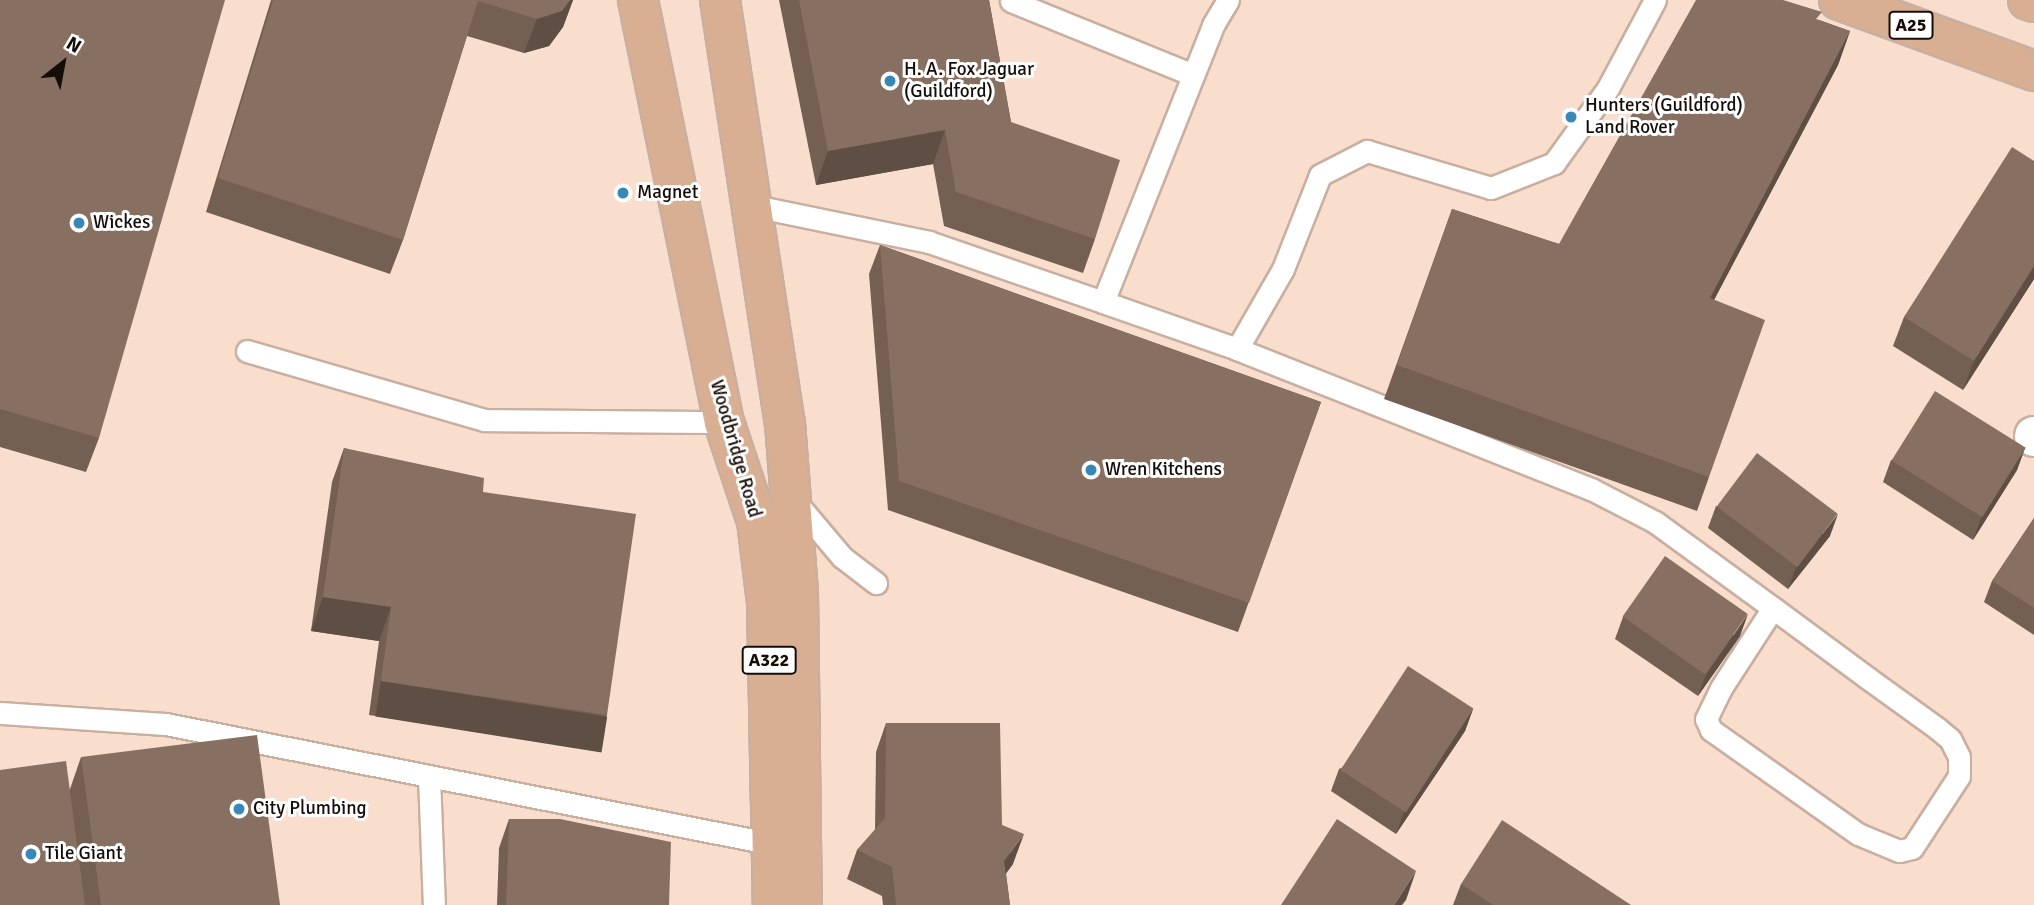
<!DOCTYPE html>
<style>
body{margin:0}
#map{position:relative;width:2034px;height:905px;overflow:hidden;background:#f9dece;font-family:Signika,sans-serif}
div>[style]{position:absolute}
.roads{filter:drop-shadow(2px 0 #c9afa0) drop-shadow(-2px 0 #c9afa0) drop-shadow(0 2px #c9afa0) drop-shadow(0 -2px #c9afa0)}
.lane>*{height:21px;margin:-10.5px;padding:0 10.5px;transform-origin:10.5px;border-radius:10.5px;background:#fff}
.street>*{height:38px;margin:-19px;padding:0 19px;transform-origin:19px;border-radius:19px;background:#fff}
.primary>*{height:38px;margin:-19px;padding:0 19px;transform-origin:19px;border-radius:19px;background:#d9af93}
.wall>*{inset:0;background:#745f53}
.shaded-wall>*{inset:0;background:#5e4e44;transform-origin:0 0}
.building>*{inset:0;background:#876f61;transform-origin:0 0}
.dots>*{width:19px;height:19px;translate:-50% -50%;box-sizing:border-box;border:4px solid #fff;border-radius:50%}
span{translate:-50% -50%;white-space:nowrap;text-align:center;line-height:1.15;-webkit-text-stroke:6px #fff;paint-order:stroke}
.shield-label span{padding:2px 5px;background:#fff;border:2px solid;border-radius:5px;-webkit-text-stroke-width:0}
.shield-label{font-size:18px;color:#160d08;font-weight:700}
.poi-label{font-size:19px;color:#160d08}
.left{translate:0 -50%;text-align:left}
.street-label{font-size:19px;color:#160d08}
.north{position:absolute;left:28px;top:28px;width:70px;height:70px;-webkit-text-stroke:5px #fff;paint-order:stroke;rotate:31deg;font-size:19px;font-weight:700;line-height:28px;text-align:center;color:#160d08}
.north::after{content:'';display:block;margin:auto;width:24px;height:32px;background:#160d08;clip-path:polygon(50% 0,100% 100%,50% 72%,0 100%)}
</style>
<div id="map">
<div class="roads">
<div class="lane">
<div style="left:1011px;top:1px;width:196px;rotate:22.1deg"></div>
<div style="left:754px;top:206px;width:179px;rotate:11.6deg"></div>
<div style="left:929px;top:242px;width:184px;rotate:19deg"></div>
<div style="left:1103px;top:302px;width:298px;rotate:-68.3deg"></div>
<div style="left:1213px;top:25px;width:29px;rotate:-59deg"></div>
<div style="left:1103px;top:302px;width:142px;rotate:19.3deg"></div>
<div style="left:1237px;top:349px;width:92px;rotate:-60.1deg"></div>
<div style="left:1283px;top:269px;width:101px;rotate:-68.5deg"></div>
<div style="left:1320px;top:175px;width:53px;rotate:-27.1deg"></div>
<div style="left:1367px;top:151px;width:129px;rotate:16.6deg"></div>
<div style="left:1491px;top:188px;width:68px;rotate:-21.6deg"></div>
<div style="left:1554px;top:163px;width:92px;rotate:-54.2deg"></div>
<div style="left:1608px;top:88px;width:100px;rotate:-61.9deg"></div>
<div style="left:1237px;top:349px;width:381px;rotate:21.6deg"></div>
<div style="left:1591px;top:489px;width:72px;rotate:27.3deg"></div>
<div style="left:1655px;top:522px;width:146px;rotate:36.1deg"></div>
<div style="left:1773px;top:608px;width:119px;rotate:36.5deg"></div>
<div style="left:1869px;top:679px;width:85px;rotate:35.9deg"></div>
<div style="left:1938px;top:729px;width:16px;rotate:40deg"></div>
<div style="left:1950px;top:739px;width:20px;rotate:63deg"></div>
<div style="left:1959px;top:757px;width:19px;rotate:90deg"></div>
<div style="left:1959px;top:776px;width:86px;rotate:123.1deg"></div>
<div style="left:1912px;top:848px;width:13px;rotate:167deg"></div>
<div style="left:1899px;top:851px;width:44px;rotate:-157.5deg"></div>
<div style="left:1858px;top:834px;width:180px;rotate:-144.7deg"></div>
<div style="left:1711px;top:730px;width:12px;rotate:-114deg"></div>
<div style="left:1706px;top:719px;width:34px;rotate:-64deg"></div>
<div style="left:1721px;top:688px;width:95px;rotate:-57deg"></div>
<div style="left:247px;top:351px;width:247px;rotate:16.2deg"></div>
<div style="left:484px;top:420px;width:240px;rotate:0.5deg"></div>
<div style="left:794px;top:500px;width:75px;rotate:49.9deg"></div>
<div style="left:842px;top:557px;width:43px;rotate:37.4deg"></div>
<div style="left:0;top:713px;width:166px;rotate:3.8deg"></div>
<div style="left:166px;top:724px;width:619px;rotate:11.18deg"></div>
<div style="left:429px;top:777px;width:128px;rotate:87.8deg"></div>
</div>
<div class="street">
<div style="left:2034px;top:436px;width:1px;rotate:90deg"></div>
</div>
<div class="primary">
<div style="left:638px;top:0;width:431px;rotate:78.5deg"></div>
<div style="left:724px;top:422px;width:104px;rotate:71.6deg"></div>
<div style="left:757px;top:521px;width:82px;rotate:83deg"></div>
<div style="left:767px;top:602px;width:303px;rotate:88.9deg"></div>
<div style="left:720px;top:0;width:428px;rotate:81.3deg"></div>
<div style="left:785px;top:423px;width:169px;rotate:85.6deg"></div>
<div style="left:798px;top:591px;width:314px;rotate:89.3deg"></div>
<div style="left:1839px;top:0;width:208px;rotate:20deg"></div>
<div style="left:2028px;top:0;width:6px;rotate:18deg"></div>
</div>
</div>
<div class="wall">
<div style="clip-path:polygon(0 0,99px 438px,86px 472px,0 447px)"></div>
<div style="clip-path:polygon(271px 0,573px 0,563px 27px,549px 46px,524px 53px,467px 36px,403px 240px,390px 274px,206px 212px)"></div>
<div style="clip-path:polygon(779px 0,989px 0,1011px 122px,1095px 239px,1083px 273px,944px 226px,933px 164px,816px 185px)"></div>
<div style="clip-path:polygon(1819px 20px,1850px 31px,1838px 65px,1714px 300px,1709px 477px,1697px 511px,1384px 399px,1452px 209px,1559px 244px)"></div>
<div style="clip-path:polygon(2034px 161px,2034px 279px,1963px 390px,1893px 346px,1904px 317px)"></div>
<div style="clip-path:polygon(880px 245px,1321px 402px,1238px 632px,888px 510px,869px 274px)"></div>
<div style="clip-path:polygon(344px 448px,483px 492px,607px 715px,595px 749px,369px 715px,379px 641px,311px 631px,332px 482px)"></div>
<div style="clip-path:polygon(2025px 448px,2017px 470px,1973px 540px,1883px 482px,1891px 460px)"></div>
<div style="clip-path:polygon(1716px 506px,1830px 536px,1788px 589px,1708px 528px)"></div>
<div style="clip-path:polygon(2034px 518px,2034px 635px,1984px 602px,1992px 581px)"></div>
<div style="clip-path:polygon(1623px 617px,1740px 636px,1698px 696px,1615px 639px)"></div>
<div style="clip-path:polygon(1473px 709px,1465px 731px,1396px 834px,1331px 791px,1339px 769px)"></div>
<div style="clip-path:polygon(886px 723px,1002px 825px,1013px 864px,1006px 873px,1010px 905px,883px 905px,882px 896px,847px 879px,857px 850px,875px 830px,876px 752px)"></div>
<div style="clip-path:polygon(81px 757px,280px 905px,0 905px,70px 789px)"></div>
<div style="clip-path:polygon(509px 819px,669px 905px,497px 905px,499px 848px)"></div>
<div style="clip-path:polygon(1461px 884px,1631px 905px,1453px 905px)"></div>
</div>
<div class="shaded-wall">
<div style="clip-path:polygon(570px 0,573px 0,563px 27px,549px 46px,524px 53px,537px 19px)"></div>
<div style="clip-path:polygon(1850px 31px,1838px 65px,1697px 332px,1710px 298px)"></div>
<div style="clip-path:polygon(945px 130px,933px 164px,816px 185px,828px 151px)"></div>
<div style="clip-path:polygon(2034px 266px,2034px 279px,1963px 390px,1974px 361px)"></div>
<div style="clip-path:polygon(2025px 448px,2017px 470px,1973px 540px,1981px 518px)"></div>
<div style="clip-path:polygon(1838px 514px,1830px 536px,1788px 589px,1796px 568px)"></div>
<div style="clip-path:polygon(323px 597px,391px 607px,379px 641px,311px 631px)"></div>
<div style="clip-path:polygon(1748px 614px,1740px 636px,1698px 696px,1706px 675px)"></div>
<div style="left:381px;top:681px;width:229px;height:36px;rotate:9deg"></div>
<div style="clip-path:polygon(1473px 709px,1465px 731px,1396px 834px,1404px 812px)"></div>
<div style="clip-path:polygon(1024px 834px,1013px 864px,994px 890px,1004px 861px)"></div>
<div style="clip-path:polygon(1416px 871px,1406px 900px,1402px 905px,1394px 905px)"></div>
</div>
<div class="building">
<div style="clip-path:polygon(0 0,225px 0,99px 438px,0 409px)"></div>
<div style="clip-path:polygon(273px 0,570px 0,562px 11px,537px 19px,478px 1px,403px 240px,218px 178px)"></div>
<div style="clip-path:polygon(799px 0,989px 0,1011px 122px,1120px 160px,1095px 239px,956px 192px,945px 130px,828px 151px)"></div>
<div style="clip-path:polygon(1696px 0,1783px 0,1822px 12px,1816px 19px,1850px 31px,1710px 298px,1765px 320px,1709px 477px,1397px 365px,1452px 209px,1559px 244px)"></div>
<div style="clip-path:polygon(2012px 147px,2034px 161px,2034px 266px,1974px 361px,1904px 317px)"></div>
<div style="clip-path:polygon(880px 245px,1321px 402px,1249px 603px,899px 481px)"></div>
<div style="left:1935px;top:391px;width:107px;height:82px;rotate:32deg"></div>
<div style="clip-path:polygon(344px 448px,484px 478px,483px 492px,636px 514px,607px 715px,381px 681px,391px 607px,323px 597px)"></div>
<div style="left:1757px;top:453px;width:101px;height:67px;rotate:37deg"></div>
<div style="clip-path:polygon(2034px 518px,2034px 608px,1992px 581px)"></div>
<div style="left:1665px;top:556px;width:101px;height:74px;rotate:35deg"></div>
<div style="left:1408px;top:666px;width:78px;height:124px;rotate:33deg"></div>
<div style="clip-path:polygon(886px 723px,1000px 723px,1002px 825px,1024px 834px,1004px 861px,1010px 905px,896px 905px,892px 867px,857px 850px,885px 818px)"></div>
<div style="clip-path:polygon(257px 735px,280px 905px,101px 905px,81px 757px)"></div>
<div style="clip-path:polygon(66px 761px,85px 905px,0 905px,0 770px)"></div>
<div style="clip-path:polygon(509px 819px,560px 819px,671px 842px,669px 905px,506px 905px)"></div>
<div style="clip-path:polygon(1337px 819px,1416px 871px,1394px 905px,1281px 905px)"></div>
<div style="clip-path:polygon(1502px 820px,1631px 905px,1493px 905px,1461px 884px)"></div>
</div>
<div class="dots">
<div style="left:890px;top:81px;background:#3887b9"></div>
<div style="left:1571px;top:117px;background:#3887b9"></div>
<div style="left:623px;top:193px;background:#3887b9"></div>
<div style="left:79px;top:223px;background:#3887b9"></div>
<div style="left:1091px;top:470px;background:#3887b9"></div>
<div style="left:239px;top:809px;background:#3887b9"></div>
<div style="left:31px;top:854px;background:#3887b9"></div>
</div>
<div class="shield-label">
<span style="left:1911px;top:25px">A25</span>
<span style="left:769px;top:660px">A322</span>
</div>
<div class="poi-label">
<span class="left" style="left:904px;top:81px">H. A. Fox Jaguar<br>(Guildford)</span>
<span class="left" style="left:1585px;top:117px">Hunters (Guildford)<br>Land Rover</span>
<span class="left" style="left:637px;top:193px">Magnet</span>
<span class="left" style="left:93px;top:223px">Wickes</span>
<span class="left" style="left:1105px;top:470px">Wren Kitchens</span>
<span class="left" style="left:253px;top:809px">City Plumbing</span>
<span class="left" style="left:45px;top:854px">Tile Giant</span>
</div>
<div class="street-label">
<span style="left:735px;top:449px;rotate:74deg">Woodbridge Road</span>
</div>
<div class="north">N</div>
</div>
